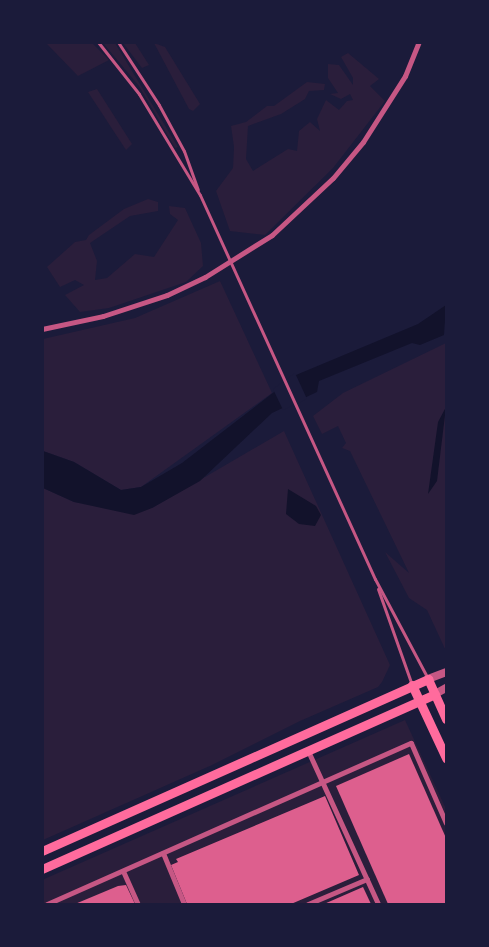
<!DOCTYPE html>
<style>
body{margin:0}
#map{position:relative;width:489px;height:947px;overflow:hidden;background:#1b1b3a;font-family:"Crimson Pro",serif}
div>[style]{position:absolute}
.green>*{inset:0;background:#2a1e3b}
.water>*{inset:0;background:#12122b}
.pier>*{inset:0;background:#1b1b3a}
.building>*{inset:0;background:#dd5f8e}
.service>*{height:3px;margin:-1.5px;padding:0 1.5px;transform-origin:1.5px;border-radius:1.5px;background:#c65784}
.minor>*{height:5px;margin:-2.5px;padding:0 2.5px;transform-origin:2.5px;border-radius:2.5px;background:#c65784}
.tertiary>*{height:8px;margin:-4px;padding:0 4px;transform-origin:4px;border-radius:4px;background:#c65784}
.secondary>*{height:9px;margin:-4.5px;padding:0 4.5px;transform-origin:4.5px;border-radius:4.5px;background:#ff6b9d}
span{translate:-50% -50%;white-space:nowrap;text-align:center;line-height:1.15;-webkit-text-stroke:5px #1b1b3a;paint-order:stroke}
.frame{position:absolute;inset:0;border:44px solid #1b1b3a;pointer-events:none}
</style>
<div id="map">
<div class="green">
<div style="clip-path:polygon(46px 43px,92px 43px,109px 60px,78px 76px)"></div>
<div style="clip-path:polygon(103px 43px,115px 43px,178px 147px,175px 148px,139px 86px)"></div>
<div style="clip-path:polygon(123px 43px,135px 43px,149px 65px,142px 68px)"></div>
<div style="clip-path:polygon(154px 43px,165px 47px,200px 104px,193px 111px,189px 109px)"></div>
<div style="clip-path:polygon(348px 53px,379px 79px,370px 86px,385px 101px,333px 168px,265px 235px,230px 231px,216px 191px,233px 168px,234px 147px,231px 126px,246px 122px,267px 106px,274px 106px,307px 82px,325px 84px,324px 90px,309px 91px,305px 99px,281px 114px,248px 126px,246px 159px,253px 171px,288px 149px,297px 151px,299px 131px,310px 122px,320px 131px,317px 119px,326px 100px,339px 110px,347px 101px,353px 100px,350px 94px,341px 99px,330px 94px,338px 93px,328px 78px,328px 64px,339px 65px,353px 85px,353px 78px,341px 57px)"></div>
<div style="clip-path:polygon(97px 89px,132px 144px,126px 150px,88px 92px)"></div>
<div style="clip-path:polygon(148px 199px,158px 202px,158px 211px,130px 216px,90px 243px,97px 261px,95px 280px,107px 278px,135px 254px,154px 257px,178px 220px,170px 214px,169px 206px,185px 208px,201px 243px,203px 266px,186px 282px,109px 308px,80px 312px,65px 295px,84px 285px,75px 280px,60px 287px,47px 267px,75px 242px,86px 240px,89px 235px,124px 209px)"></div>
<div style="clip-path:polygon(220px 281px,272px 393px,141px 487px,121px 490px,74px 462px,43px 451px,43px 339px,135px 318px)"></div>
<div style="clip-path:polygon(446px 343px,446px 651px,427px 610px,409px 598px,385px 552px,409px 573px,350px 451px,342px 448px,346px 443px,338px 426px,322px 434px,313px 416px,343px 393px)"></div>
<div style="clip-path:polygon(284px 431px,390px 665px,382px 682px,378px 687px,300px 721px,212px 765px,43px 840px,43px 488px,74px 502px,152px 508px)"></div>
<div style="clip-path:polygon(405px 720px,446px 809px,446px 904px,43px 904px,42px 880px)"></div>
</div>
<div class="water">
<div style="clip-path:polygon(446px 305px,444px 335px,420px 345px,412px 343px,319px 381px,317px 392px,272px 413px,200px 481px,152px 508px,134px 515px,74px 502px,43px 488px,43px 451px,74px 462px,121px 490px,141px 487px,182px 463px,296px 375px,418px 324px)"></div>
<div style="clip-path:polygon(446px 407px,437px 481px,428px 494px,438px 422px)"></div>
<div style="clip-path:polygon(288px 489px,316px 506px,321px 515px,315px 526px,299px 524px,286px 514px)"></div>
</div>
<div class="pier">
<div style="clip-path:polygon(295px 373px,307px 399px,283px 410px,273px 389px)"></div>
</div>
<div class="building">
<div style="clip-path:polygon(409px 754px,446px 838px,446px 904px,388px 904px,336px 786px)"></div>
<div style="clip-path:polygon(325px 796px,359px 875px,291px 904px,187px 904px,171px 865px,178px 862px,176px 859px)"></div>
<div style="clip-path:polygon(126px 885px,135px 904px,75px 904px,118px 886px)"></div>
<div style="clip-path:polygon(363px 887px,371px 904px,324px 904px)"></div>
</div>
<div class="service">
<div style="left:98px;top:42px;width:66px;rotate:51.7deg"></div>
<div style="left:139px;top:94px;width:118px;rotate:58.9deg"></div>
<div style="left:200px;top:195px;width:422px;rotate:65.5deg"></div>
<div style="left:375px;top:579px;width:111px;rotate:62deg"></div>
<div style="left:118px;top:42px;width:75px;rotate:56.9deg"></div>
<div style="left:159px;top:105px;width:52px;rotate:61.5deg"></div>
<div style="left:184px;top:151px;width:41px;rotate:70.3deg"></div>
<div style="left:378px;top:589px;width:102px;rotate:70.5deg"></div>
</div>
<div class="minor">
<div style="left:42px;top:329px;width:62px;rotate:-12deg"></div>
<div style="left:103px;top:316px;width:67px;rotate:-18.2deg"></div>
<div style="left:167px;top:295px;width:42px;rotate:-25.3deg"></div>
<div style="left:205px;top:277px;width:79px;rotate:-32.1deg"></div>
<div style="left:272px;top:235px;width:83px;rotate:-43.1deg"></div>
<div style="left:333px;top:178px;width:47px;rotate:-50.2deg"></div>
<div style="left:363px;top:142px;width:78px;rotate:-57.5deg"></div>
<div style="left:405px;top:76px;width:37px;rotate:-68deg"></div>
<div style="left:309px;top:753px;width:166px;rotate:65.4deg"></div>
<div style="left:163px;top:853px;width:55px;rotate:67.6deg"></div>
<div style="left:123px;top:871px;width:36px;rotate:66deg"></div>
<div style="left:47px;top:904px;width:398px;rotate:-23.9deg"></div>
<div style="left:411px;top:743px;width:87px;rotate:66.4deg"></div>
<div style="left:308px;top:904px;width:64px;rotate:-23deg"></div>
</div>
<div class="tertiary">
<div style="left:428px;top:679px;width:19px;rotate:-21deg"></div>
<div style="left:435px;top:694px;width:13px;rotate:-29deg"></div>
</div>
<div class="secondary">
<div style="left:412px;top:685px;width:81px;rotate:65deg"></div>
<div style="left:42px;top:851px;width:423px;rotate:-24deg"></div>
<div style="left:428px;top:679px;width:44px;rotate:65.8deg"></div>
<div style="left:42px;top:869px;width:430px;rotate:-24deg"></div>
</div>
<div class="frame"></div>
</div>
